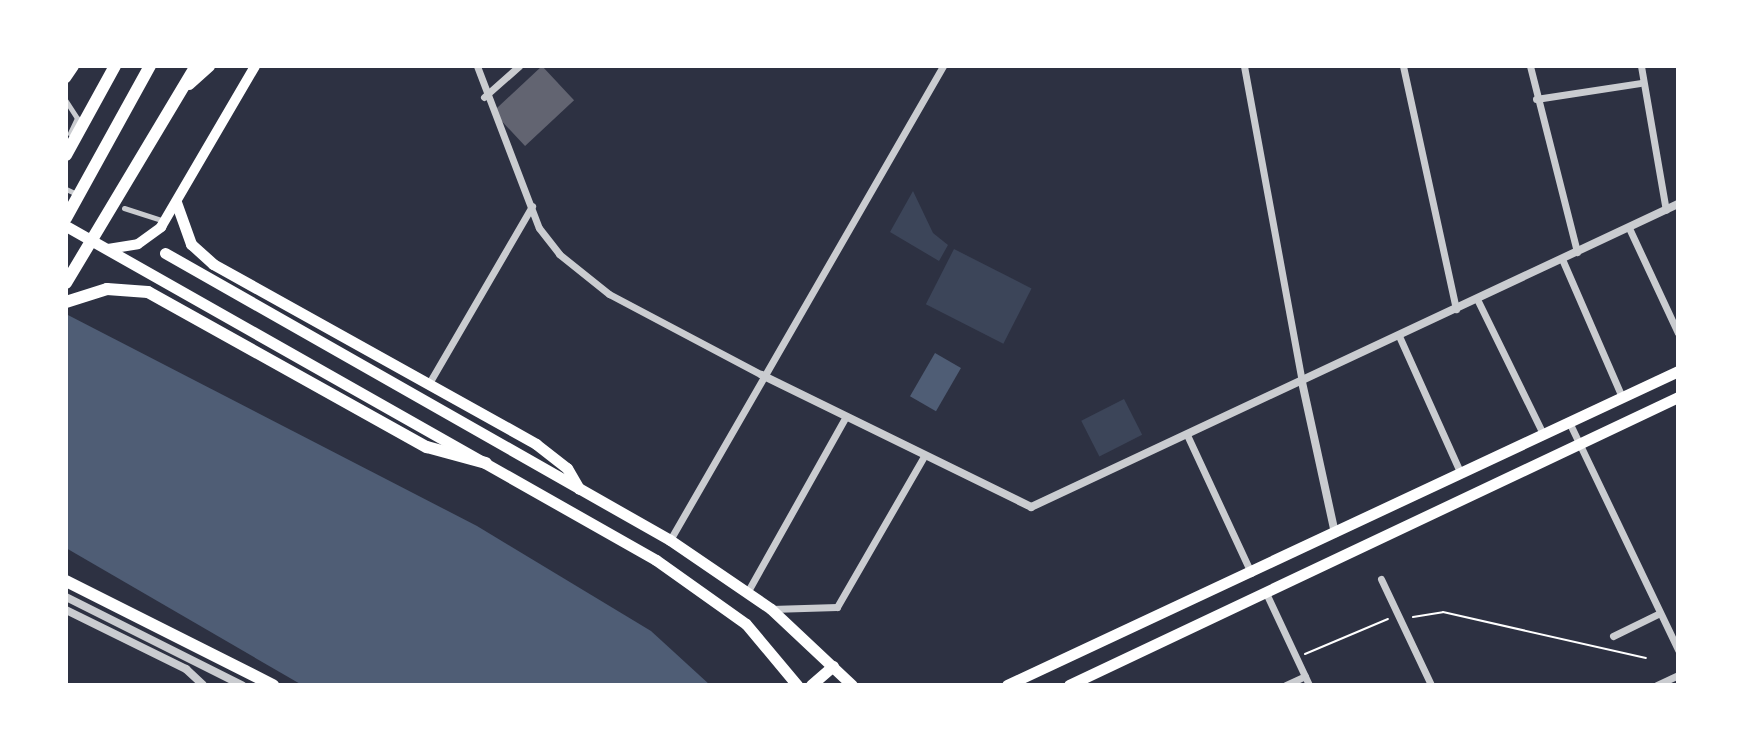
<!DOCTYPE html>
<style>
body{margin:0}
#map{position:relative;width:1744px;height:751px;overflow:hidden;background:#2d3142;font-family:"Libre Baskerville",serif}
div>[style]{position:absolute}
.green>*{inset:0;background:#3c4559;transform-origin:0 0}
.water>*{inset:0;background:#4f5d75;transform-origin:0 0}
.building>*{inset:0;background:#626471;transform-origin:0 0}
.path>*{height:2px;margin:-1px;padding:0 1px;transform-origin:1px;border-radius:1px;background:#fff}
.pedestrian>*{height:5px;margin:-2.5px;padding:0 2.5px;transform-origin:2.5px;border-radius:2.5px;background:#caccd0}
.minor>*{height:7px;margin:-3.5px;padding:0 3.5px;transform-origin:3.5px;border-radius:3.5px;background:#caccd0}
.tertiary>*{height:8px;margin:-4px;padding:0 4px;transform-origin:4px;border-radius:4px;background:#caccd0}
.secondary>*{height:10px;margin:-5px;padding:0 5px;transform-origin:5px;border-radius:5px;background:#fff}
.primary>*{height:11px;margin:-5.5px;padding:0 5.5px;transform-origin:5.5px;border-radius:5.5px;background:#fff}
.motorway>*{height:12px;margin:-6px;padding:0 6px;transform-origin:6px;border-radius:6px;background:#fff}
span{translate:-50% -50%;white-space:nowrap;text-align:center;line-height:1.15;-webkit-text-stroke:6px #fff;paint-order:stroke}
.frame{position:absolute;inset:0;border:68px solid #fff;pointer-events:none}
</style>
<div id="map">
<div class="green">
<div style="clip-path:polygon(913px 191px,933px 233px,948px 245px,939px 261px,890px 232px)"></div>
<div style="left:954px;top:249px;width:87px;height:62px;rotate:27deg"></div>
<div style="left:1124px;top:399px;width:40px;height:48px;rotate:63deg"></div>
</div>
<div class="water">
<div style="clip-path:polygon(66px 314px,477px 526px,651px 631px,710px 685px,302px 685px,66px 548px)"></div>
<div style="left:935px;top:353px;width:30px;height:50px;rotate:30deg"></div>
</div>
<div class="building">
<div style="left:542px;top:66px;width:47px;height:67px;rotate:47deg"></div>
</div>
<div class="path">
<div style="left:1413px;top:617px;width:30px;rotate:-9deg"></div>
<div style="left:1443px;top:612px;width:208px;rotate:12.8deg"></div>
<div style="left:1305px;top:654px;width:90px;rotate:-22.9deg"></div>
</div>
<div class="pedestrian">
<div style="left:66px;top:101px;width:20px;rotate:57deg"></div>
<div style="left:77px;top:118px;width:17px;rotate:115deg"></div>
<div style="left:66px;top:189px;width:14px;rotate:25deg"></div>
<div style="left:124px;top:208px;width:42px;rotate:18deg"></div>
</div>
<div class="minor">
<div style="left:477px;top:66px;width:173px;rotate:69.1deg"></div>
<div style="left:539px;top:228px;width:33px;rotate:52deg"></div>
<div style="left:559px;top:254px;width:64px;rotate:38.7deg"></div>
<div style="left:609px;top:294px;width:173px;rotate:27.9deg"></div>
<div style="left:1244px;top:66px;width:321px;rotate:79.6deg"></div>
<div style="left:1403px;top:66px;width:249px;rotate:77.7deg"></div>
<div style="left:1530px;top:66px;width:192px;rotate:75.8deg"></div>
<div style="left:1641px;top:66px;width:146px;rotate:80.2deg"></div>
<div style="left:484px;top:97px;width:47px;rotate:-41.5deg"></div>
<div style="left:1536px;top:99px;width:105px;rotate:-8.7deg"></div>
<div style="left:1629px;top:228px;width:116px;rotate:65deg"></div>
<div style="left:1562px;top:259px;width:150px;rotate:66.5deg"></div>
<div style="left:1477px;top:299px;width:150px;rotate:63.9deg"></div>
<div style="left:1399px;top:336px;width:151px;rotate:65.8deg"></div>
<div style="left:428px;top:385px;width:207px;rotate:-59.8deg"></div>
<div style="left:1569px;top:422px;width:253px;rotate:64.4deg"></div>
<div style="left:1188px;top:437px;width:150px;rotate:65.1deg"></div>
<div style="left:670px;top:540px;width:547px;rotate:-60.06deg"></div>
<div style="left:1381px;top:579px;width:117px;rotate:64.7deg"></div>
<div style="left:748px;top:591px;width:198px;rotate:-60.7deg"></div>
<div style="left:1266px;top:593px;width:102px;rotate:64.9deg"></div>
<div style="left:771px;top:609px;width:66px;rotate:-1.7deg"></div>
<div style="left:837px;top:607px;width:172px;rotate:-60deg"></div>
<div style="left:1613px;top:636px;width:52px;rotate:-26.1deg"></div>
<div style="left:1286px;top:685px;width:21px;rotate:-25deg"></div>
<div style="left:1657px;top:685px;width:23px;rotate:-25deg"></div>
</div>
<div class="tertiary">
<div style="left:762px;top:375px;width:300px;rotate:26.1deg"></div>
<div style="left:1031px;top:507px;width:714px;rotate:-25.09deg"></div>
<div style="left:1302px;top:382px;width:155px;rotate:77.7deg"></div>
<div style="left:66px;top:597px;width:197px;rotate:26.6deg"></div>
<div style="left:66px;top:610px;width:134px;rotate:26.2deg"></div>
<div style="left:186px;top:669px;width:23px;rotate:43deg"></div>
</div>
<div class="secondary">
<div style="left:66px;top:78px;width:14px;rotate:-56deg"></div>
<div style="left:108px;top:249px;width:30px;rotate:-9deg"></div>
<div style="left:138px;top:244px;width:29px;rotate:-36deg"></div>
<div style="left:161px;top:227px;width:186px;rotate:-59.7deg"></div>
</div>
<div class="primary">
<div style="left:176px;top:202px;width:45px;rotate:70.3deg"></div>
<div style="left:191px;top:244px;width:30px;rotate:42deg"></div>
<div style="left:213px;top:264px;width:370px;rotate:29.1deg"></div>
<div style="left:536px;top:444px;width:39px;rotate:38deg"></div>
<div style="left:567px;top:468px;width:24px;rotate:60deg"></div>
<div style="left:66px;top:226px;width:678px;rotate:29.51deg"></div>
<div style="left:656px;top:560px;width:110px;rotate:35.4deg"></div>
<div style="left:746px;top:624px;width:80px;rotate:50.1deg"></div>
<div style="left:165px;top:253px;width:581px;rotate:29.61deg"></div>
<div style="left:670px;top:540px;width:122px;rotate:34.3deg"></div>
<div style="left:771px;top:609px;width:111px;rotate:43.2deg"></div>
<div style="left:811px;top:685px;width:29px;rotate:-41deg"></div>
<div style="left:1007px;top:685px;width:741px;rotate:-25.08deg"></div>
<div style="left:1069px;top:685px;width:674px;rotate:-25.31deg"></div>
</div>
<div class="motorway">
<div style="left:189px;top:84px;width:27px;rotate:-42deg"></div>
<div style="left:66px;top:155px;width:102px;rotate:-61.2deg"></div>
<div style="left:66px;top:218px;width:174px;rotate:-61.1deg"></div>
<div style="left:66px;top:283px;width:253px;rotate:-59.1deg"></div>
<div style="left:66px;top:302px;width:43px;rotate:-17.6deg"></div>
<div style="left:107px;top:289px;width:41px;rotate:4.2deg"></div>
<div style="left:148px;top:292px;width:319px;rotate:29.1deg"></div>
<div style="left:427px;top:447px;width:61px;rotate:15.2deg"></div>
<div style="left:66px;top:581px;width:232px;rotate:26.7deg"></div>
</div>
<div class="frame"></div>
</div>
